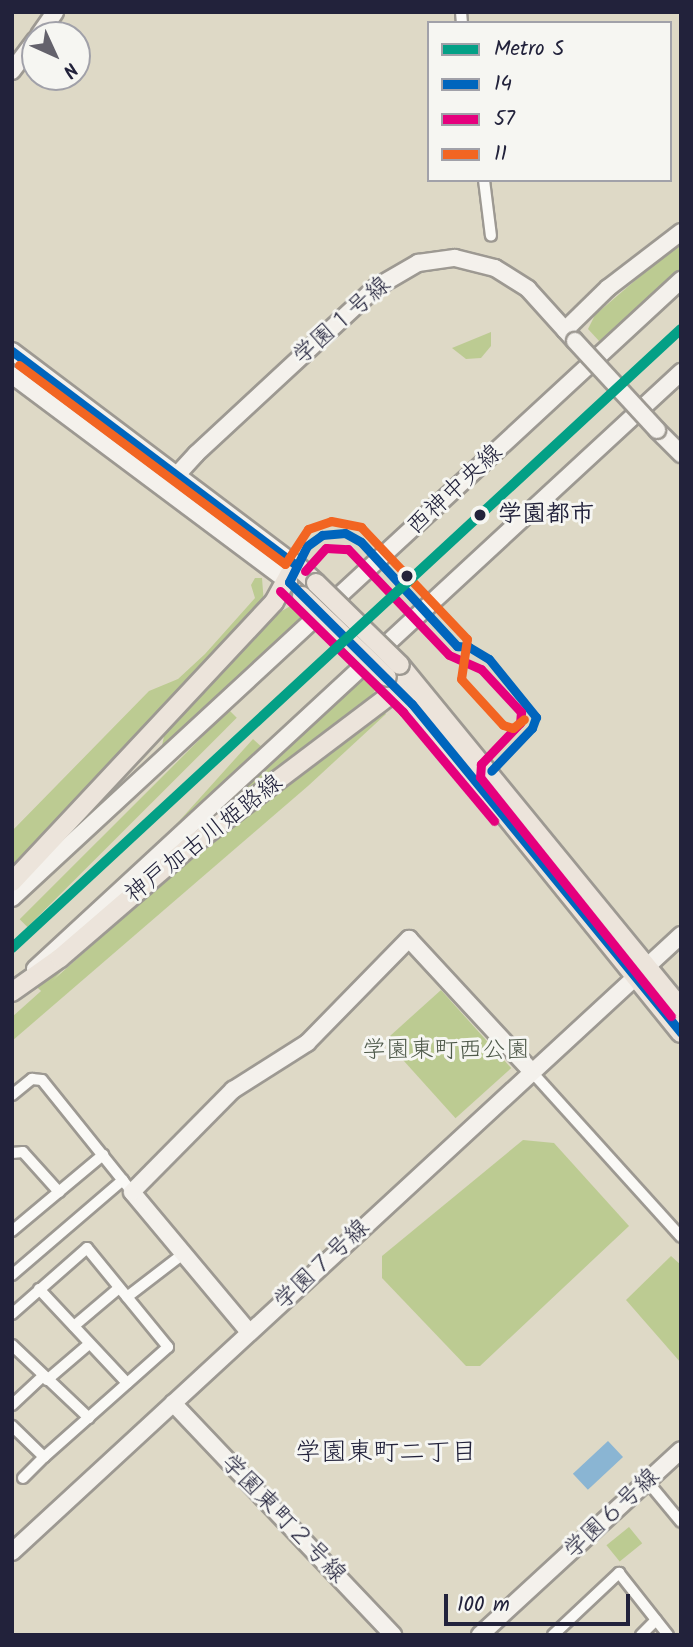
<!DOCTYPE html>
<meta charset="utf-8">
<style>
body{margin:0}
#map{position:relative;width:693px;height:1647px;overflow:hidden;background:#ded9c6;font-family:Kalam,"Klee One",sans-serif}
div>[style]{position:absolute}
.green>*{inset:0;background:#bccb92;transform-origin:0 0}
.water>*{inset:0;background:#8ab5d3;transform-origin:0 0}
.roads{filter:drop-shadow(2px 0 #9d9992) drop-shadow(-2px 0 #9d9992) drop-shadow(0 2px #9d9992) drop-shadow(0 -2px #9d9992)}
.street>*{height:10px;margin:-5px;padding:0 5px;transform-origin:5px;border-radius:5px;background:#faf9f6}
.secondary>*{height:16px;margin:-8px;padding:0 8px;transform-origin:8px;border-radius:8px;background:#f4f1ec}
.primary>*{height:18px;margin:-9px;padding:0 9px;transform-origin:9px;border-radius:9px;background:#ece4db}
.bridges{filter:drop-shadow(2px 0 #9d9992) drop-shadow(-2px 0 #9d9992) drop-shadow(0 2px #9d9992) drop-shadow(0 -2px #9d9992)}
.secondary-bridge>*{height:16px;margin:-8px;padding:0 8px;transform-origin:8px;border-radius:8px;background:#f4f1ec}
.primary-bridge>*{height:18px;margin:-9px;padding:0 9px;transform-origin:9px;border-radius:9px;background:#ece4db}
.bus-1>*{height:9px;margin:-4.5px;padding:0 4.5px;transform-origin:4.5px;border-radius:4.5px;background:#0065bd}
.bus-2>*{height:9px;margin:-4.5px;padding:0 4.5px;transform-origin:4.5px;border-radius:4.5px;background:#e5007d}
.bus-3>*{height:9px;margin:-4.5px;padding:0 4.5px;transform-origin:4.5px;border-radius:4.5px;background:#f26522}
.metro-1>*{height:10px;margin:-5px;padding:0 5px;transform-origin:5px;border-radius:5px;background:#03a086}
.dots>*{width:19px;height:19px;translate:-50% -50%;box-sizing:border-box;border:4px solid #f6f6f2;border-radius:50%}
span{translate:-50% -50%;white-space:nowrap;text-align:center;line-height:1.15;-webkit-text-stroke:6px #f6f6f2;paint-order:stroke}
.street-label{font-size:24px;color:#22223b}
.stop-label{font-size:24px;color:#22223b;font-weight:700}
.left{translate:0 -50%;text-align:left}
.park-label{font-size:24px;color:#4e594a}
.neighbourhood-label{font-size:26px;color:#22223b}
.frame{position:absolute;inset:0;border:14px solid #22223b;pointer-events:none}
.legend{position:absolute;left:427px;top:21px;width:245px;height:161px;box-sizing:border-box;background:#f6f6f2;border:2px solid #a1a1a9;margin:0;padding:9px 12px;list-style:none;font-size:21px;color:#22223b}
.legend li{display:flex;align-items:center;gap:14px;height:35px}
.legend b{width:35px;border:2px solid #a1a1a9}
.north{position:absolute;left:21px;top:21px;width:70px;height:70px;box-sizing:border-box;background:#f6f6f2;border:2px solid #a1a1a9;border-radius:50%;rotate:135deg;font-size:19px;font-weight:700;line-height:28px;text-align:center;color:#22223b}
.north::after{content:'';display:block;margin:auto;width:24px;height:32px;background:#64626c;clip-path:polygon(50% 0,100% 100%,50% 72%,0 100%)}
.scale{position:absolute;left:444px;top:1594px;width:186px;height:32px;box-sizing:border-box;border:4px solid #22223b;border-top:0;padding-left:9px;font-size:21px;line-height:24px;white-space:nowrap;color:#22223b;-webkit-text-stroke:5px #f6f6f2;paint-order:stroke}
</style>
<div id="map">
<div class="green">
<div style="clip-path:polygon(681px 241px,681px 268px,600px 342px,588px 329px,595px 315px)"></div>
<div style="clip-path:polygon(491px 332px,491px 346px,481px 358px,466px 359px,452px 348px)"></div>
<div style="clip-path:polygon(255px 578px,262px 578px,264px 604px,12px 873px,12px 831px,149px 691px,178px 679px,205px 654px,255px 598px,251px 585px)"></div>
<div style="clip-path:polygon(294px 604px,307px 617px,162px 746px,165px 731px,273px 616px)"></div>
<div style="clip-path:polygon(367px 675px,378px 686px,372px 695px,375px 699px,222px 817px,218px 813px)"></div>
<div style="clip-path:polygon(382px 709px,386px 714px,308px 786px,12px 1041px,12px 1017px,155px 889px)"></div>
<div style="left:229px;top:710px;width:11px;height:296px;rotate:45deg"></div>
<div style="left:253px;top:739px;width:13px;height:329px;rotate:42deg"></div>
<div style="left:441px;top:990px;width:105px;height:75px;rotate:48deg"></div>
<div style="clip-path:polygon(523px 1140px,554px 1143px,629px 1226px,480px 1366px,466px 1366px,382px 1278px,382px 1256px)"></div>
<div style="clip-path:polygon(671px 1256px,681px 1265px,681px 1363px,626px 1300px)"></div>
<div style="left:629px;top:1527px;width:21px;height:29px;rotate:51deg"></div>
</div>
<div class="water">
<div style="left:608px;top:1441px;width:22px;height:48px;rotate:47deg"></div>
</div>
<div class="roads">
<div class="street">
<div style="left:461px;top:12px;width:11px;rotate:85deg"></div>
<div style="left:484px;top:180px;width:56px;rotate:82.9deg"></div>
<div style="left:532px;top:1072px;width:222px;rotate:47.9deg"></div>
<div style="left:12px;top:1095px;width:26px;rotate:-39deg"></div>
<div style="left:32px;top:1079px;width:10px;rotate:6deg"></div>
<div style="left:42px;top:1080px;width:144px;rotate:51.2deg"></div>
<div style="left:12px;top:1153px;width:11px;rotate:-5deg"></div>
<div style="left:23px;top:1152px;width:54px;rotate:48deg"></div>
<div style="left:12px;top:1231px;width:119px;rotate:-39.9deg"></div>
<div style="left:12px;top:1275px;width:146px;rotate:-40.6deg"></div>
<div style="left:39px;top:1289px;width:129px;rotate:46.9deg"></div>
<div style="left:127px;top:1297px;width:71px;rotate:-37.5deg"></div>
<div style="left:12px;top:1314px;width:100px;rotate:-41.3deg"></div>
<div style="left:87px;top:1248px;width:128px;rotate:50.7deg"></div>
<div style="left:168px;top:1347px;width:166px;rotate:138.4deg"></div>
<div style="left:44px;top:1457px;width:45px;rotate:-135.9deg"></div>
<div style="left:74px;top:1326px;width:59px;rotate:-40.2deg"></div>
<div style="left:12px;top:1345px;width:106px;rotate:43.5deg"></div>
<div style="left:47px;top:1380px;width:55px;rotate:-40.6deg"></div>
<div style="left:12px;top:1405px;width:42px;rotate:-43.1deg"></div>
<div style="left:23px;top:1478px;width:30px;rotate:-45deg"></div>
<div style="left:647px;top:1481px;width:53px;rotate:50.3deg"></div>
<div style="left:553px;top:1635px;width:91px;rotate:-43.2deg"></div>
<div style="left:619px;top:1573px;width:79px;rotate:51.7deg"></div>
<div style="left:641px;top:1635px;width:21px;rotate:-45deg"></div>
</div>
<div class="secondary">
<div style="left:39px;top:35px;width:28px;rotate:-55deg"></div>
<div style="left:12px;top:71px;width:39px;rotate:-53deg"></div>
<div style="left:565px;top:330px;width:60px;rotate:-44.3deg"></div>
<div style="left:608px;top:288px;width:92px;rotate:-37.5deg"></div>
<div style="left:12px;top:351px;width:354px;rotate:37deg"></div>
<div style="left:12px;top:375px;width:346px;rotate:36.8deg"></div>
<div style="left:657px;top:430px;width:34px;rotate:45deg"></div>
<div style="left:165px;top:488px;width:46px;rotate:-47.6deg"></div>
<div style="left:196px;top:454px;width:244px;rotate:-42.8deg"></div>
<div style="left:375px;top:288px;width:50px;rotate:-30.2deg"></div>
<div style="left:418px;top:263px;width:37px;rotate:-8deg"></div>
<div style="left:455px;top:258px;width:41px;rotate:14deg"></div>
<div style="left:495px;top:268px;width:39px;rotate:32deg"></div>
<div style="left:528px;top:289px;width:70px;rotate:47.9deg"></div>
<div style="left:12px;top:898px;width:911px;rotate:-42.73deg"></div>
<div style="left:35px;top:969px;width:880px;rotate:-42.74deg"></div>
<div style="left:249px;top:1332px;width:182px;rotate:-129.9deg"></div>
<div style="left:132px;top:1192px;width:144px;rotate:-45.3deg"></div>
<div style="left:233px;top:1090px;width:88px;rotate:-32.4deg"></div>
<div style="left:307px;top:1043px;width:146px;rotate:-45.6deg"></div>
<div style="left:409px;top:939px;width:181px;rotate:47.2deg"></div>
<div style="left:173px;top:1403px;width:320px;rotate:46.5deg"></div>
<div style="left:12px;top:1552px;width:910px;rotate:-42.68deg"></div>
<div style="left:480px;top:1635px;width:273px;rotate:-42.6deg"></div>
</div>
<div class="primary">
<div style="left:400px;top:665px;width:443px;rotate:50.7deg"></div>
<div style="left:392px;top:682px;width:133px;rotate:49.3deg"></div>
<div style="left:479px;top:783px;width:321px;rotate:51.1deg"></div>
<div style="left:12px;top:882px;width:383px;rotate:-46.9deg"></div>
<div style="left:274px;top:602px;width:43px;rotate:-61.1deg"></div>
<div style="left:295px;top:564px;width:28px;rotate:42deg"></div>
<div style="left:12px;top:992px;width:59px;rotate:-35.3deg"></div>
<div style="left:60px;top:958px;width:169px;rotate:-40.7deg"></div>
<div style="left:188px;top:848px;width:263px;rotate:-37.1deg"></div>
</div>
</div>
<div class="bridges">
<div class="secondary-bridge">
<div style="left:575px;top:341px;width:121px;rotate:47.3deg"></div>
</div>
<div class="primary-bridge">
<div style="left:316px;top:583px;width:117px;rotate:44.3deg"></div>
<div style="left:302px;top:596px;width:117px;rotate:43.6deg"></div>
</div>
</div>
<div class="bus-1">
<div style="left:12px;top:351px;width:354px;rotate:37deg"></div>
<div style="left:289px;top:582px;width:173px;rotate:44.8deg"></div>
<div style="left:412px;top:704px;width:425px;rotate:50.7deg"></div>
<div style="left:289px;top:582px;width:40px;rotate:-63.4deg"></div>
<div style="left:307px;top:546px;width:19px;rotate:-36deg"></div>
<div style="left:322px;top:535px;width:23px;rotate:-5deg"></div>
<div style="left:345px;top:533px;width:18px;rotate:29deg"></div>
<div style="left:361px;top:542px;width:142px;rotate:47.3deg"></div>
<div style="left:457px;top:646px;width:12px;rotate:5deg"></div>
<div style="left:469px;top:647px;width:23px;rotate:31deg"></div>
<div style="left:489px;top:659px;width:75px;rotate:51deg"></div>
<div style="left:536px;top:717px;width:12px;rotate:110deg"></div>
<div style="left:532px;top:728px;width:59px;rotate:133.6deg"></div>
</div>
<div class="bus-2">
<div style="left:305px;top:571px;width:31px;rotate:-48deg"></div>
<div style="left:326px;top:548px;width:22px;rotate:3deg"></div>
<div style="left:348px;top:549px;width:146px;rotate:46.4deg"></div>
<div style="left:449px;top:655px;width:35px;rotate:24deg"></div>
<div style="left:481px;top:669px;width:59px;rotate:47.1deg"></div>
<div style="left:521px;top:712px;width:11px;rotate:95deg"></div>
<div style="left:520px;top:723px;width:57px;rotate:133.6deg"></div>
<div style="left:481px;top:764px;width:13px;rotate:94deg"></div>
<div style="left:480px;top:777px;width:306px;rotate:51.4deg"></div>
<div style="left:280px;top:591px;width:173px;rotate:44.5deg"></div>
<div style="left:403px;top:712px;width:142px;rotate:50.1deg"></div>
</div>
<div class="bus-3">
<div style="left:19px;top:365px;width:332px;rotate:36.8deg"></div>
<div style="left:285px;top:564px;width:42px;rotate:-56.7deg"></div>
<div style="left:308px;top:529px;width:24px;rotate:-19deg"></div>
<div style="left:331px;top:521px;width:31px;rotate:11deg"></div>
<div style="left:361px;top:527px;width:154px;rotate:46.6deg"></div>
<div style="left:467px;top:639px;width:40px;rotate:98.5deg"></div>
<div style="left:461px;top:679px;width:62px;rotate:47.6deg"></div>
<div style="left:503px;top:725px;width:10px;rotate:17deg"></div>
<div style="left:513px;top:728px;width:14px;rotate:-39deg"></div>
</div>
<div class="metro-1">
<div style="left:12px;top:948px;width:911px;rotate:-42.78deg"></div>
</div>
<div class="dots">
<div style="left:480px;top:515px;background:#22223b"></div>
<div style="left:407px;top:576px;background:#22223b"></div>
</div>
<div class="street-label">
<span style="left:342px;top:321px;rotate:-41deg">学園１号線</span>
<span style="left:455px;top:490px;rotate:-43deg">西神中央線</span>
<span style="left:204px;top:839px;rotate:-38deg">神戸加古川姫路線</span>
<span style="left:322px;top:1265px;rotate:-43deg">学園７号線</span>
<span style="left:612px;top:1514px;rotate:-43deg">学園６号線</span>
<span style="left:283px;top:1519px;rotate:46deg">学園東町２号線</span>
</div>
<div class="stop-label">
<span class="left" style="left:498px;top:515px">学園都市</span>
</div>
<div class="park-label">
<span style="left:446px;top:1051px">学園東町西公園</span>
</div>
<div class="neighbourhood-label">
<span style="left:386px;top:1454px">学園東町二丁目</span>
</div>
<div class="frame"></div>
<ul class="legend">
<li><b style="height:9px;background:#03a086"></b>Metro S</li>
<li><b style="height:9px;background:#0065bd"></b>14</li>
<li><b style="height:9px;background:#e5007d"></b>57</li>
<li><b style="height:9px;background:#f26522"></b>11</li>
</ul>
<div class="north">N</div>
<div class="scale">100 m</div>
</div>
